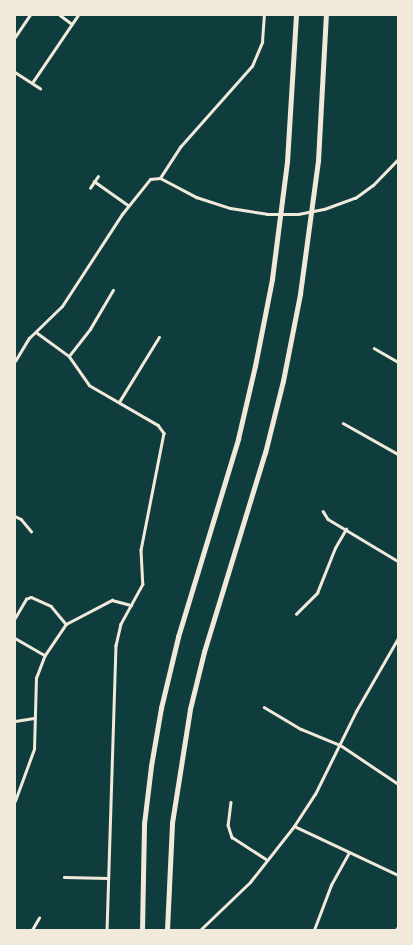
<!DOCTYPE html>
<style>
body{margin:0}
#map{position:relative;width:413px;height:945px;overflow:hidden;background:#0f3d3e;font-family:"Noto Sans",sans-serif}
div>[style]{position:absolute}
.minor>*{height:2.5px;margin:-1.25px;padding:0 1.25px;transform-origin:1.25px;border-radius:1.25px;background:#f1e9da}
.tertiary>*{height:3px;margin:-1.5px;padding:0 1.5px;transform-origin:1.5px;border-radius:1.5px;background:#f1e9da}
.motorway>*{height:4.5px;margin:-2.25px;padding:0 2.25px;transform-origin:2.25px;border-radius:2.25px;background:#f1e9da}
span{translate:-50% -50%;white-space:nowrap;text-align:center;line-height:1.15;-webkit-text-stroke:5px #f1e9da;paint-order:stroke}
.frame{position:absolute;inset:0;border:16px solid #f1e9da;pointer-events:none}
</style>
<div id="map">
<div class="minor">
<div style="left:60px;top:15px;width:15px;rotate:37deg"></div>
<div style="left:15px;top:37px;width:27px;rotate:-56deg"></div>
<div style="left:15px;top:72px;width:30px;rotate:33deg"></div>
<div style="left:32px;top:83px;width:82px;rotate:-55.9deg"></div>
<div style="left:160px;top:178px;width:37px;rotate:-57deg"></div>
<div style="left:180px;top:147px;width:108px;rotate:-48.4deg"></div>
<div style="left:252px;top:66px;width:26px;rotate:-67deg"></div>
<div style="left:262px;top:42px;width:27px;rotate:-86deg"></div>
<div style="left:94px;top:181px;width:42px;rotate:35.2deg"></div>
<div style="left:90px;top:188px;width:14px;rotate:-56deg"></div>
<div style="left:36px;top:332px;width:41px;rotate:36deg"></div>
<div style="left:69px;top:356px;width:35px;rotate:55deg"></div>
<div style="left:89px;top:385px;width:80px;rotate:30.1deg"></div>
<div style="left:158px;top:425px;width:10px;rotate:53deg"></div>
<div style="left:164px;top:433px;width:119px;rotate:101.1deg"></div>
<div style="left:141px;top:550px;width:34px;rotate:87deg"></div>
<div style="left:143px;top:584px;width:46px;rotate:118.8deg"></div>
<div style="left:121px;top:624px;width:22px;rotate:103deg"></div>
<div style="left:116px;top:645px;width:285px;rotate:91.8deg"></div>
<div style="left:374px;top:348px;width:28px;rotate:30deg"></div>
<div style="left:69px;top:356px;width:34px;rotate:-52deg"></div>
<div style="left:90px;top:329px;width:45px;rotate:-59.5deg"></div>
<div style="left:119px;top:402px;width:76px;rotate:-58.4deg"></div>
<div style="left:343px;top:423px;width:63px;rotate:29.4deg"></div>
<div style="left:323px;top:511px;width:9px;rotate:58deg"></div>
<div style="left:328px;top:519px;width:82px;rotate:31deg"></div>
<div style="left:15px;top:516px;width:7px;rotate:27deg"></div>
<div style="left:21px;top:519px;width:16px;rotate:50deg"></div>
<div style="left:296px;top:614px;width:30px;rotate:-45deg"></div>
<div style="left:317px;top:593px;width:48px;rotate:-68.2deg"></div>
<div style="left:335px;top:548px;width:22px;rotate:-60deg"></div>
<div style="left:15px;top:618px;width:22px;rotate:-60deg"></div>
<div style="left:26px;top:599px;width:5px;rotate:-22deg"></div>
<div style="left:31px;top:597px;width:22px;rotate:24deg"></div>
<div style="left:51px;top:606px;width:23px;rotate:50deg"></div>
<div style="left:15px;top:638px;width:34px;rotate:30deg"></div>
<div style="left:264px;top:707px;width:43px;rotate:30.7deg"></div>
<div style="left:301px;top:729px;width:42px;rotate:22.3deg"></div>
<div style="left:15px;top:721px;width:19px;rotate:-9deg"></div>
<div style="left:15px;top:801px;width:55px;rotate:-69.9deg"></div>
<div style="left:34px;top:749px;width:71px;rotate:-88.4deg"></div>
<div style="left:36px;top:678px;width:25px;rotate:-69deg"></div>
<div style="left:45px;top:655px;width:37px;rotate:-56deg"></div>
<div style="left:66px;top:624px;width:52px;rotate:-27.6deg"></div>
<div style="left:112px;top:600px;width:20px;rotate:15deg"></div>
<div style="left:231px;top:802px;width:23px;rotate:97deg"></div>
<div style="left:228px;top:825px;width:13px;rotate:72deg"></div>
<div style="left:232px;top:837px;width:40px;rotate:32.9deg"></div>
<div style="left:294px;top:826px;width:115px;rotate:25.2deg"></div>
<div style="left:64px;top:877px;width:44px;rotate:1.3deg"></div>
<div style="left:32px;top:930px;width:14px;rotate:-60deg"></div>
<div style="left:314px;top:930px;width:48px;rotate:-69.3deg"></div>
<div style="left:331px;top:885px;width:37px;rotate:-61deg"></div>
<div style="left:396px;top:930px;width:4px;rotate:-56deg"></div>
</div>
<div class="tertiary">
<div style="left:15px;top:361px;width:27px;rotate:-59deg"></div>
<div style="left:29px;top:338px;width:46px;rotate:-44.1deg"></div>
<div style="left:62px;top:306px;width:110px;rotate:-56.9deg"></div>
<div style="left:122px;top:214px;width:45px;rotate:-51.3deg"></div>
<div style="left:150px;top:179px;width:10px;rotate:-6deg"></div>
<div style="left:160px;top:178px;width:41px;rotate:27.8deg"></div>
<div style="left:196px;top:197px;width:36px;rotate:18deg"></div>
<div style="left:230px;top:208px;width:37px;rotate:9deg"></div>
<div style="left:267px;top:214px;width:31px"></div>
<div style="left:298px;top:214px;width:26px;rotate:-11deg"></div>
<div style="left:324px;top:209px;width:33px;rotate:-20deg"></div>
<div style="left:355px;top:198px;width:22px;rotate:-36deg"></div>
<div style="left:373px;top:185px;width:36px;rotate:-46deg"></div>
<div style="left:340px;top:745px;width:70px;rotate:33.9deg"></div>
<div style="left:200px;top:930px;width:69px;rotate:-43.8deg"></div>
<div style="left:250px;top:882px;width:71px;rotate:-51.8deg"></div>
<div style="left:294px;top:826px;width:38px;rotate:-57deg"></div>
<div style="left:315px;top:794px;width:93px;rotate:-63.7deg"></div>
<div style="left:356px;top:711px;width:84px;rotate:-60.1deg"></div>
</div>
<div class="motorway">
<div style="left:142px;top:930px;width:106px;rotate:-88.9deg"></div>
<div style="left:144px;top:824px;width:58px;rotate:-83.1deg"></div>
<div style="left:151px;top:766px;width:59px;rotate:-80.2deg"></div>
<div style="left:161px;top:708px;width:73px;rotate:-76.5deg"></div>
<div style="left:178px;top:637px;width:207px;rotate:-73.1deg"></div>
<div style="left:238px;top:439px;width:75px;rotate:-76.9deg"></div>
<div style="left:255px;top:366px;width:89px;rotate:-78.9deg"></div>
<div style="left:272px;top:279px;width:118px;rotate:-82.7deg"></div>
<div style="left:287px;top:162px;width:147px;rotate:-86.5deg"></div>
<div style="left:167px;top:930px;width:107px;rotate:-87.3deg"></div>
<div style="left:172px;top:823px;width:115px;rotate:-81deg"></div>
<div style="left:190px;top:709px;width:59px;rotate:-76.2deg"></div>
<div style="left:204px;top:652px;width:208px;rotate:-73deg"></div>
<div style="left:265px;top:453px;width:74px;rotate:-76deg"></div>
<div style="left:283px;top:381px;width:89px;rotate:-78.9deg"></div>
<div style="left:300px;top:294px;width:134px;rotate:-82.3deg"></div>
<div style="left:318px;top:161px;width:146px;rotate:-86.9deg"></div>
</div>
<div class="frame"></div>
</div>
